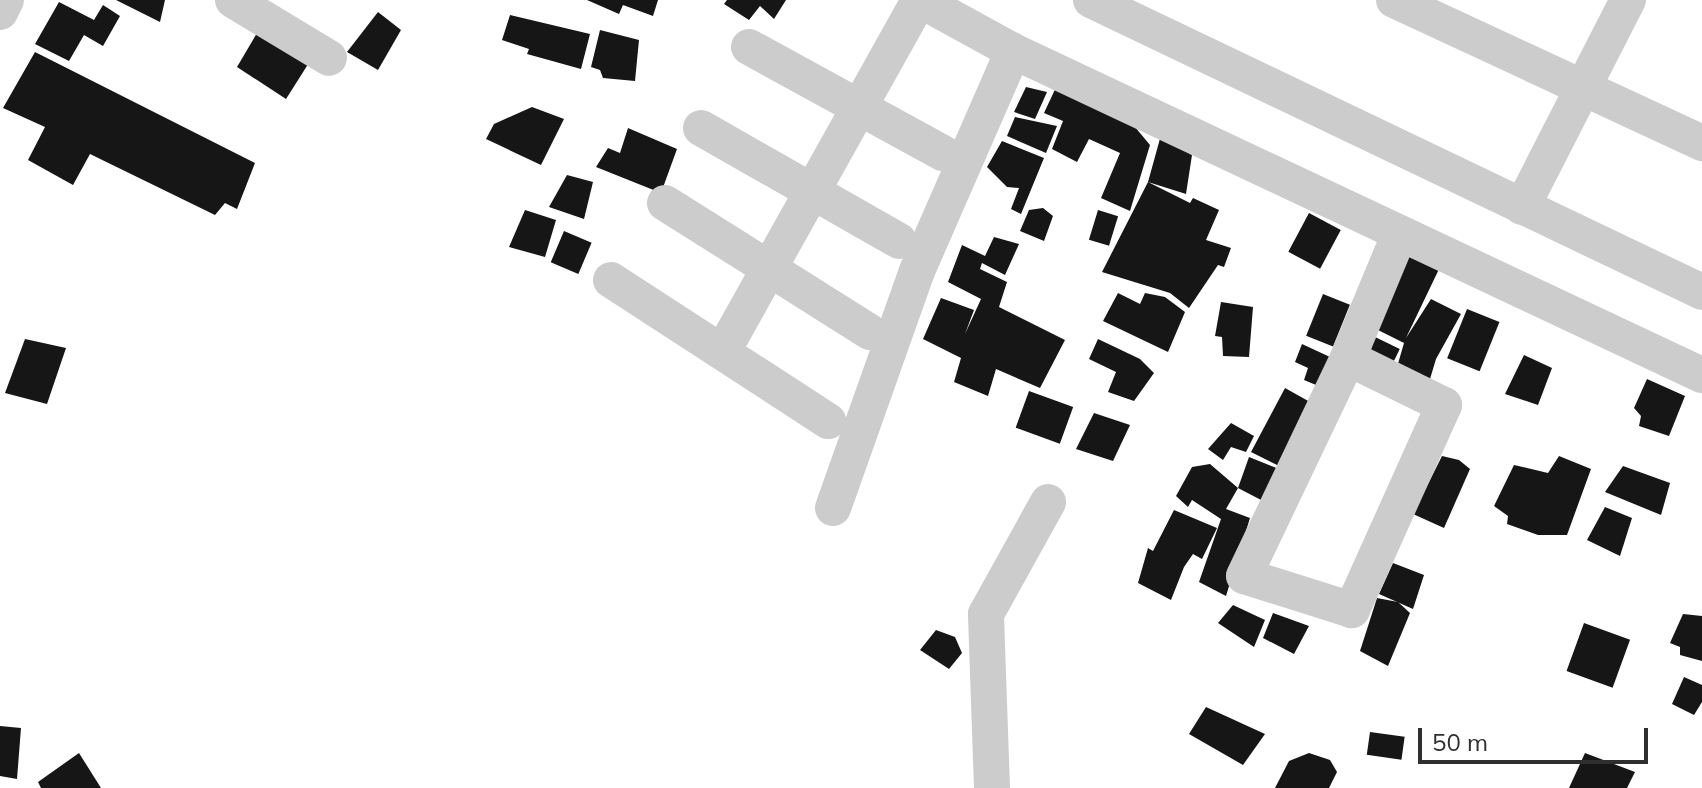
<!DOCTYPE html>
<style>
body{margin:0}
#map{position:relative;width:1702px;height:788px;overflow:hidden;background:#fff;font-family:Mulish,sans-serif}
div>[style]{position:absolute}
.building>*{inset:0;background:#161616;transform-origin:0 0}
.minor>*{height:36px;margin:-18px;padding:0 18px;transform-origin:18px;border-radius:18px;background:#ccc}
span{translate:-50% -50%;white-space:nowrap;text-align:center;line-height:1.15;-webkit-text-stroke:8px #fff;paint-order:stroke}
.scale{position:absolute;left:1418px;top:728px;width:230px;height:36px;box-sizing:border-box;border:4px solid #2f2f2f;border-top:0;padding-left:10px;font-size:24px;line-height:28px;white-space:nowrap;color:#2f2f2f;-webkit-text-stroke:6px #fff;paint-order:stroke}
</style>
<div id="map">
<div class="building">
<div style="clip-path:polygon(116px 0,165px 0,160px 22px)"></div>
<div style="clip-path:polygon(587px 0,658px 0,653px 16px,623px 5px,619px 14px)"></div>
<div style="clip-path:polygon(727px 0,786px 0,774px 19px,760px 6px,749px 20px,724px 4px)"></div>
<div style="clip-path:polygon(59px 2px,94px 20px,103px 5px,120px 16px,103px 46px,84px 35px,69px 61px,35px 44px)"></div>
<div style="clip-path:polygon(378px 12px,401px 30px,378px 70px,347px 52px)"></div>
<div style="clip-path:polygon(510px 15px,590px 34px,581px 69px,527px 54px,529px 49px,502px 40px)"></div>
<div style="clip-path:polygon(600px 30px,639px 40px,635px 81px,603px 78px,600px 70px,591px 67px)"></div>
<div style="clip-path:polygon(257px 33px,312px 58px,286px 99px,237px 67px)"></div>
<div style="clip-path:polygon(35px 52px,255px 163px,237px 209px,225px 203px,215px 215px,90px 154px,73px 185px,28px 160px,45px 127px,3px 108px)"></div>
<div style="clip-path:polygon(1058px 83px,1135px 127px,1150px 145px,1130px 211px,1101px 198px,1120px 153px,1089px 139px,1077px 162px,1052px 149px,1063px 121px,1044px 113px)"></div>
<div style="clip-path:polygon(1026px 87px,1047px 92px,1035px 119px,1014px 112px)"></div>
<div style="clip-path:polygon(532px 107px,564px 119px,541px 165px,486px 139px,494px 124px)"></div>
<div style="clip-path:polygon(1015px 117px,1057px 126px,1046px 153px,1007px 136px)"></div>
<div style="clip-path:polygon(628px 128px,677px 149px,661px 193px,596px 167px,608px 148px,620px 153px)"></div>
<div style="clip-path:polygon(1161px 135px,1192px 155px,1186px 194px,1148px 182px,1190px 203px,1193px 198px,1219px 210px,1206px 240px,1231px 248px,1224px 267px,1218px 265px,1189px 308px,1170px 293px,1102px 272px,1148px 182px)"></div>
<div style="clip-path:polygon(1002px 141px,1044px 158px,1021px 214px,1011px 209px,1019px 188px,1007px 187px,987px 167px)"></div>
<div style="clip-path:polygon(567px 175px,593px 182px,584px 219px,549px 207px)"></div>
<div style="clip-path:polygon(1043px 208px,1053px 216px,1044px 241px,1020px 231px,1029px 210px)"></div>
<div style="clip-path:polygon(525px 210px,556px 220px,545px 257px,509px 247px)"></div>
<div style="left:1098px;top:210px;width:21px;height:31px;rotate:17deg"></div>
<div style="left:1309px;top:213px;width:36px;height:44px;rotate:28deg"></div>
<div style="left:564px;top:231px;width:30px;height:34px;rotate:23deg"></div>
<div style="clip-path:polygon(994px 237px,1019px 244px,1005px 275px,982px 263px,980px 269px,1007px 282px,999px 307px,1065px 340px,1040px 388px,996px 369px,988px 396px,954px 382px,961px 358px,923px 339px,941px 298px,974px 310px,965px 334px,981px 299px,948px 282px,962px 245px,985px 256px)"></div>
<div style="clip-path:polygon(1403px 255px,1440px 267px,1406px 338px,1431px 299px,1461px 314px,1436px 359px,1427px 389px,1395px 374px,1404px 343px,1370px 326px)"></div>
<div style="clip-path:polygon(1118px 293px,1140px 304px,1145px 293px,1165px 297px,1185px 312px,1168px 352px,1103px 321px)"></div>
<div style="left:1323px;top:294px;width:29px;height:45px;rotate:22deg"></div>
<div style="clip-path:polygon(1221px 302px,1253px 307px,1249px 357px,1223px 356px,1222px 337px,1215px 336px)"></div>
<div style="left:1467px;top:309px;width:35px;height:53px;rotate:22deg"></div>
<div style="left:1371px;top:335px;width:32px;height:25px;rotate:26deg"></div>
<div style="clip-path:polygon(25px 339px,66px 348px,47px 404px,5px 393px)"></div>
<div style="clip-path:polygon(1098px 339px,1140px 359px,1154px 373px,1134px 401px,1108px 392px,1116px 372px,1089px 359px)"></div>
<div style="clip-path:polygon(1302px 344px,1330px 357px,1316px 385px,1304px 380px,1308px 368px,1295px 362px)"></div>
<div style="clip-path:polygon(1524px 355px,1552px 368px,1538px 405px,1505px 394px)"></div>
<div style="clip-path:polygon(1647px 379px,1685px 396px,1669px 436px,1639px 426px,1641px 416px,1634px 408px)"></div>
<div style="clip-path:polygon(1285px 388px,1310px 402px,1285px 469px,1251px 452px)"></div>
<div style="left:1029px;top:391px;width:47px;height:39px;rotate:20deg"></div>
<div style="clip-path:polygon(1094px 413px,1130px 425px,1113px 461px,1076px 449px)"></div>
<div style="clip-path:polygon(1231px 423px,1254px 436px,1246px 452px,1231px 447px,1223px 460px,1208px 449px)"></div>
<div style="clip-path:polygon(1442px 456px,1459px 460px,1470px 469px,1444px 528px,1413px 514px)"></div>
<div style="clip-path:polygon(1559px 456px,1591px 469px,1567px 535px,1538px 535px,1507px 524px,1508px 516px,1494px 506px,1514px 465px,1548px 473px)"></div>
<div style="clip-path:polygon(1249px 457px,1279px 469px,1263px 501px,1238px 488px)"></div>
<div style="clip-path:polygon(1210px 464px,1238px 488px,1226px 509px,1250px 518px,1226px 596px,1199px 582px,1221px 519px,1192px 500px,1188px 507px,1176px 496px,1192px 467px)"></div>
<div style="clip-path:polygon(1623px 466px,1670px 483px,1661px 515px,1605px 492px)"></div>
<div style="clip-path:polygon(1605px 507px,1632px 518px,1620px 556px,1587px 540px)"></div>
<div style="clip-path:polygon(1174px 510px,1217px 528px,1202px 559px,1193px 554px,1184px 567px,1171px 600px,1138px 583px,1148px 548px,1153px 551px)"></div>
<div style="clip-path:polygon(1393px 563px,1424px 575px,1413px 609px,1379px 594px)"></div>
<div style="clip-path:polygon(1377px 598px,1398px 602px,1410px 613px,1388px 666px,1360px 651px)"></div>
<div style="clip-path:polygon(1233px 605px,1265px 620px,1254px 647px,1218px 623px)"></div>
<div style="clip-path:polygon(1273px 613px,1309px 626px,1294px 654px,1263px 638px)"></div>
<div style="clip-path:polygon(1683px 614px,1702px 616px,1702px 661px,1680px 655px,1680px 647px,1670px 643px)"></div>
<div style="left:1584px;top:623px;width:49px;height:51px;rotate:20deg"></div>
<div style="clip-path:polygon(936px 630px,955px 637px,962px 653px,949px 669px,920px 650px)"></div>
<div style="clip-path:polygon(1684px 677px,1702px 685px,1702px 702px,1694px 715px,1672px 704px)"></div>
<div style="clip-path:polygon(1206px 707px,1265px 734px,1243px 765px,1189px 734px)"></div>
<div style="clip-path:polygon(0 726px,21px 728px,17px 779px,0 776px)"></div>
<div style="left:1370px;top:732px;width:35px;height:23px;rotate:8deg"></div>
<div style="clip-path:polygon(79px 753px,101px 788px,41px 788px,38px 782px)"></div>
<div style="clip-path:polygon(1309px 753px,1330px 760px,1337px 772px,1329px 788px,1275px 788px,1289px 761px)"></div>
<div style="clip-path:polygon(1585px 753px,1635px 772px,1627px 788px,1569px 788px)"></div>
</div>
<div class="minor">
<div style="left:233px;top:0;width:112px;rotate:31.1deg"></div>
<div style="left:920px;top:0;width:106px;rotate:28.7deg"></div>
<div style="left:1013px;top:51px;width:761px;rotate:25.19deg"></div>
<div style="left:1091px;top:0;width:677px;rotate:25.54deg"></div>
<div style="left:1394px;top:0;width:340px;rotate:24.9deg"></div>
<div style="left:0;top:12px;width:13px;rotate:-63deg"></div>
<div style="left:749px;top:47px;width:221px;rotate:28.7deg"></div>
<div style="left:701px;top:128px;width:228px;rotate:29.7deg"></div>
<div style="left:665px;top:203px;width:242px;rotate:32.2deg"></div>
<div style="left:1522px;top:207px;width:233px;rotate:-62.9deg"></div>
<div style="left:611px;top:280px;width:259px;rotate:33deg"></div>
<div style="left:723px;top:351px;width:402px;rotate:-60.8deg"></div>
<div style="left:1348px;top:358px;width:107px;rotate:26.1deg"></div>
<div style="left:1444px;top:405px;width:225px;rotate:114.2deg"></div>
<div style="left:1352px;top:610px;width:113px;rotate:-162.5deg"></div>
<div style="left:1244px;top:576px;width:242px;rotate:-64.5deg"></div>
<div style="left:1348px;top:358px;width:135px;rotate:-67.4deg"></div>
<div style="left:833px;top:508px;width:251px;rotate:-70.5deg"></div>
<div style="left:917px;top:271px;width:240px;rotate:-66.4deg"></div>
<div style="left:992px;top:788px;width:174px;rotate:-92deg"></div>
<div style="left:986px;top:614px;width:128px;rotate:-61deg"></div>
</div>
<div class="scale">50 m</div>
</div>
